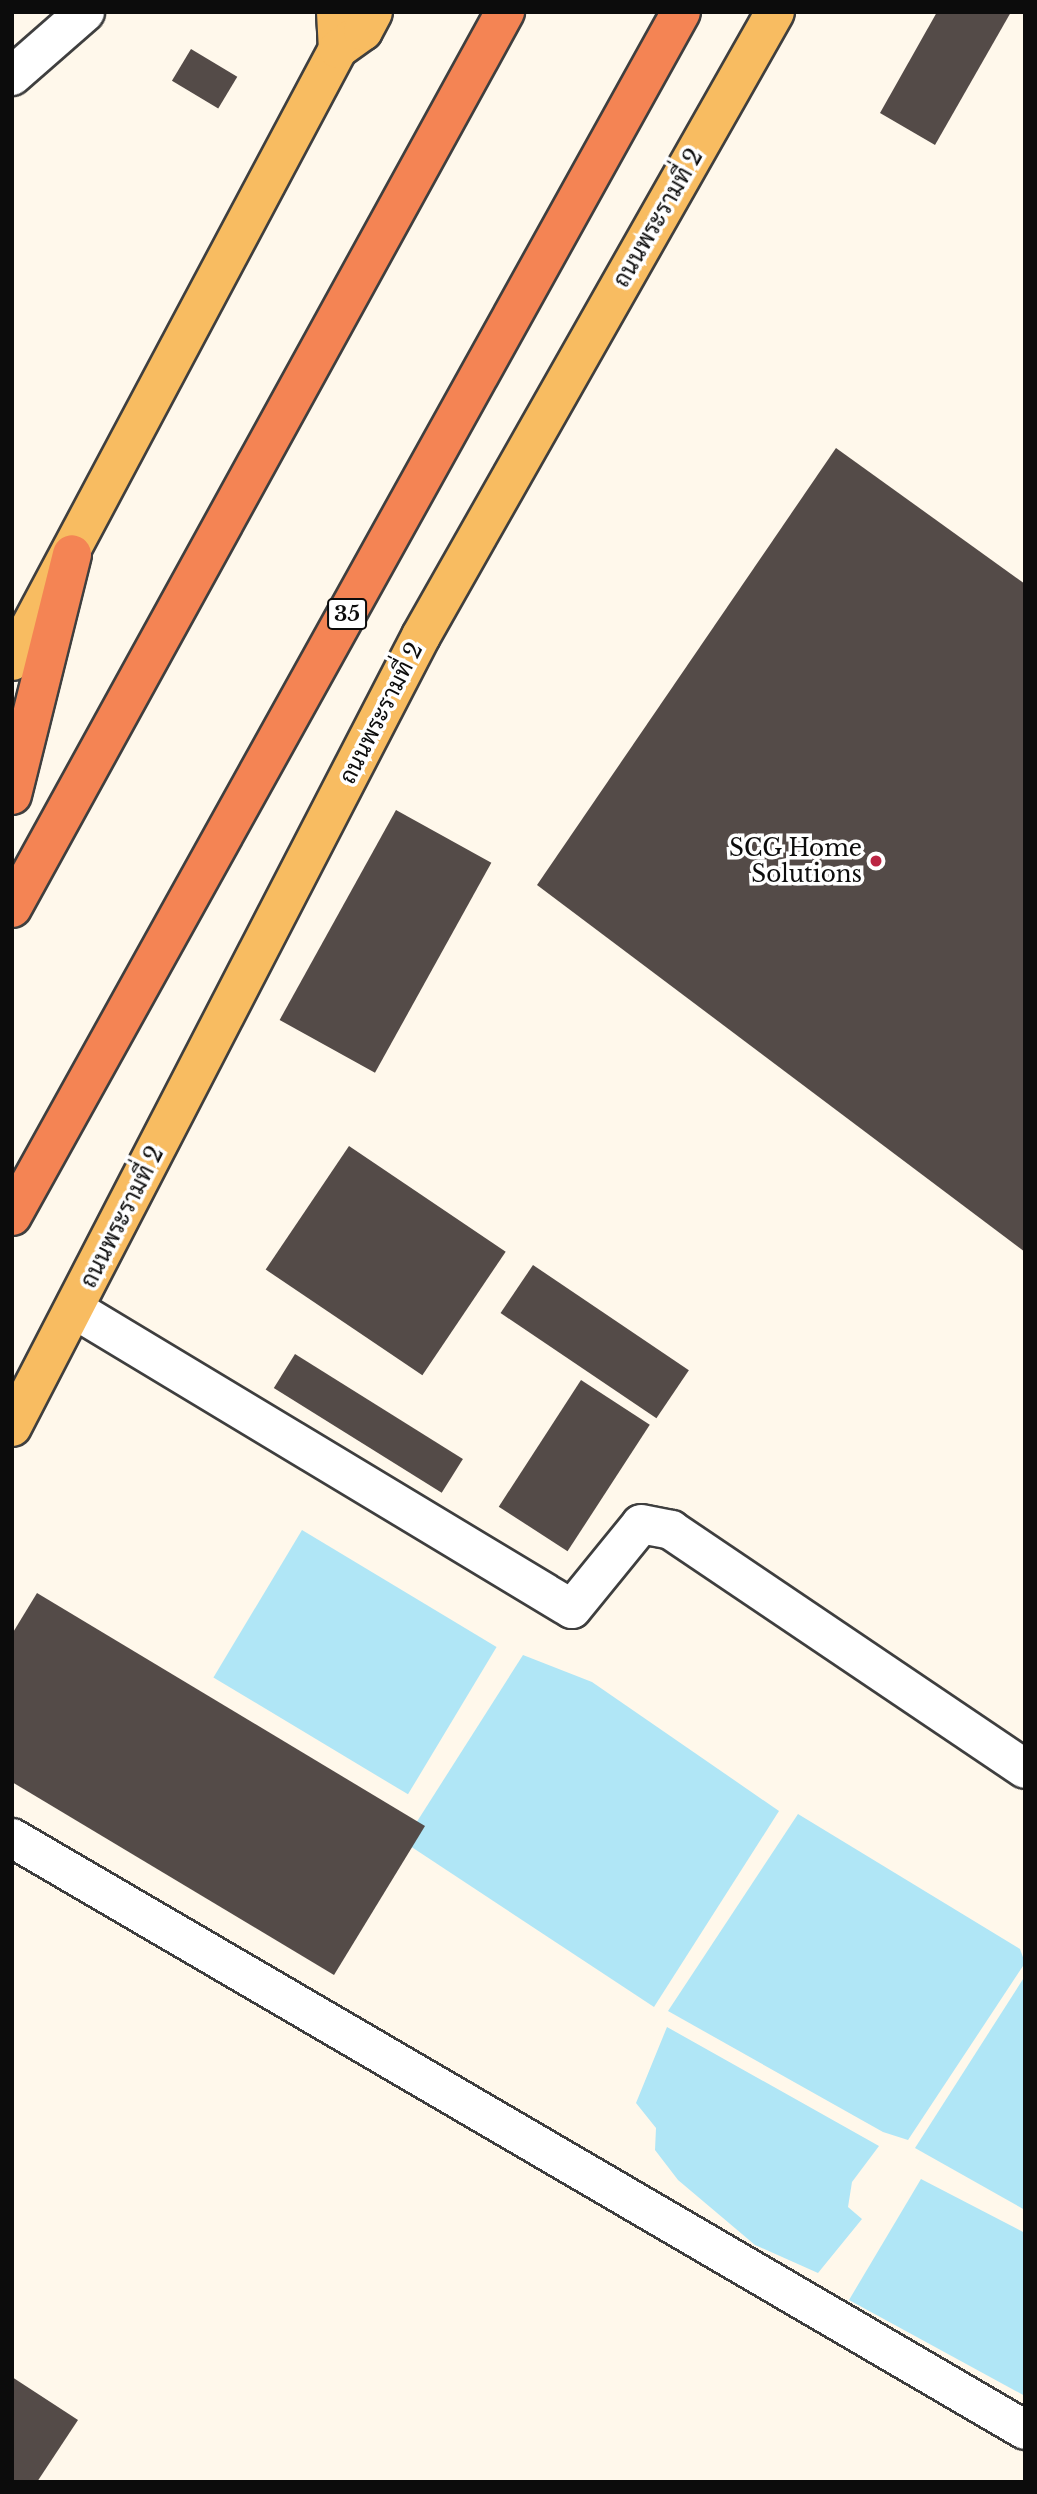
<!DOCTYPE html>
<meta charset="utf-8">
<style>
body{margin:0}
#map{position:relative;width:1037px;height:2494px;overflow:hidden;background:#fff8eb;font-family:"Libre Baskerville",Sarabun,serif}
div>[style]{position:absolute}
.water>*{inset:0;background:#b0e6f6;transform-origin:0 0}
.building>*{inset:0;background:#544b48;transform-origin:0 0}
.roads{filter:drop-shadow(2px 0 #3f3f3f) drop-shadow(-2px 0 #3f3f3f) drop-shadow(0 2px #3f3f3f) drop-shadow(0 -2px #3f3f3f)}
.minor>*{height:38px;margin:-19px;padding:0 19px;transform-origin:19px;border-radius:19px;background:#fff}
.major>*{height:38px;margin:-19px;padding:0 19px;transform-origin:19px;border-radius:19px;background:#f8bc61}
.highway>*{height:38px;margin:-19px;padding:0 19px;transform-origin:19px;border-radius:19px;background:#f48454}
.dots>*{width:19px;height:19px;translate:-50% -50%;box-sizing:border-box;border:4px solid #fff;border-radius:50%}
span{translate:-50% -50%;white-space:nowrap;text-align:center;line-height:1.15;-webkit-text-stroke:7px #fff;paint-order:stroke}
.shield-label span{padding:2px 5px;background:#fff;border:2px solid;border-radius:5px;-webkit-text-stroke-width:0}
.shield-label{font-size:21px;color:#0c0c0c;font-weight:700}
.street-label{font-size:23px;color:#0c0c0c}
.poi-label{font-size:23px;color:#0c0c0c}
.right{translate:-100% -50%;text-align:right}
.frame{position:absolute;inset:0;border:14px solid #0c0c0c;pointer-events:none}
</style>
<div id="map">
<div class="water">
<div style="left:302px;top:1530px;width:227px;height:172px;rotate:31deg"></div>
<div style="clip-path:polygon(523px 1655px,592px 1682px,779px 1811px,654px 2007px,404px 1842px)"></div>
<div style="clip-path:polygon(798px 1814px,1020px 1949px,1025px 1963px,908px 2140px,883px 2132px,668px 2011px)"></div>
<div style="clip-path:polygon(1025px 1976px,1025px 2210px,915px 2148px)"></div>
<div style="clip-path:polygon(667px 2027px,879px 2146px,852px 2182px,848px 2207px,862px 2219px,818px 2273px,755px 2245px,678px 2180px,655px 2150px,656px 2128px,636px 2103px)"></div>
<div style="clip-path:polygon(921px 2179px,1025px 2233px,1025px 2396px,849px 2300px)"></div>
</div>
<div class="building">
<div style="clip-path:polygon(937px 12px,1011px 12px,935px 145px,880px 113px)"></div>
<div style="left:191px;top:49px;width:54px;height:37px;rotate:31deg"></div>
<div style="clip-path:polygon(836px 448px,1025px 584px,1025px 1252px,537px 885px)"></div>
<div style="left:396px;top:810px;width:109px;height:240px;rotate:29deg"></div>
<div style="left:349px;top:1146px;width:189px;height:149px;rotate:34deg"></div>
<div style="left:533px;top:1265px;width:188px;height:58px;rotate:34deg"></div>
<div style="left:295px;top:1354px;width:198px;height:40px;rotate:32deg"></div>
<div style="left:581px;top:1380px;width:82px;height:151px;rotate:33deg"></div>
<div style="clip-path:polygon(37px 1593px,425px 1826px,334px 1975px,12px 1782px,12px 1634px)"></div>
<div style="clip-path:polygon(12px 2377px,78px 2420px,37px 2482px,12px 2482px)"></div>
</div>
<div class="roads">
<div class="minor">
<div style="left:12px;top:76px;width:97px;rotate:-41.2deg"></div>
<div style="left:74px;top:1309px;width:581px;rotate:31.07deg"></div>
<div style="left:572px;top:1609px;width:109px;rotate:-50.9deg"></div>
<div style="left:641px;top:1524px;width:31px;rotate:11deg"></div>
<div style="left:671px;top:1530px;width:427px;rotate:34deg"></div>
<div style="left:12px;top:1838px;width:1173px;rotate:30.3deg"></div>
</div>
<div class="major">
<div style="left:336px;top:12px;width:37px;rotate:87deg"></div>
<div style="left:12px;top:661px;width:693px;rotate:-61.96deg"></div>
<div style="left:338px;top:49px;width:31px;rotate:-36deg"></div>
<div style="left:363px;top:31px;width:21px;rotate:-62deg"></div>
<div style="left:12px;top:1427px;width:890px;rotate:-62.66deg"></div>
<div style="left:421px;top:636px;width:717px;rotate:-60.43deg"></div>
</div>
<div class="highway">
<div style="left:12px;top:795px;width:248px;rotate:-76deg"></div>
<div style="left:12px;top:908px;width:1023px;rotate:-61.18deg"></div>
<div style="left:12px;top:1216px;width:1377px;rotate:-60.94deg"></div>
</div>
</div>
<div class="dots">
<div style="left:876px;top:861px;background:#bb2543"></div>
</div>
<div class="shield-label">
<span style="left:347px;top:614px">35</span>
</div>
<div class="street-label">
<span style="left:658px;top:218px;rotate:-60deg">ถนนพระรามที่ 2</span>
<span style="left:381px;top:713px;rotate:-63deg">ถนนพระรามที่ 2</span>
<span style="left:122px;top:1217px;rotate:-63deg">ถนนพระรามที่ 2</span>
</div>
<div class="poi-label">
<span class="right" style="left:862px;top:861px">SCG Home<br>Solutions</span>
</div>
<div class="frame"></div>
</div>
